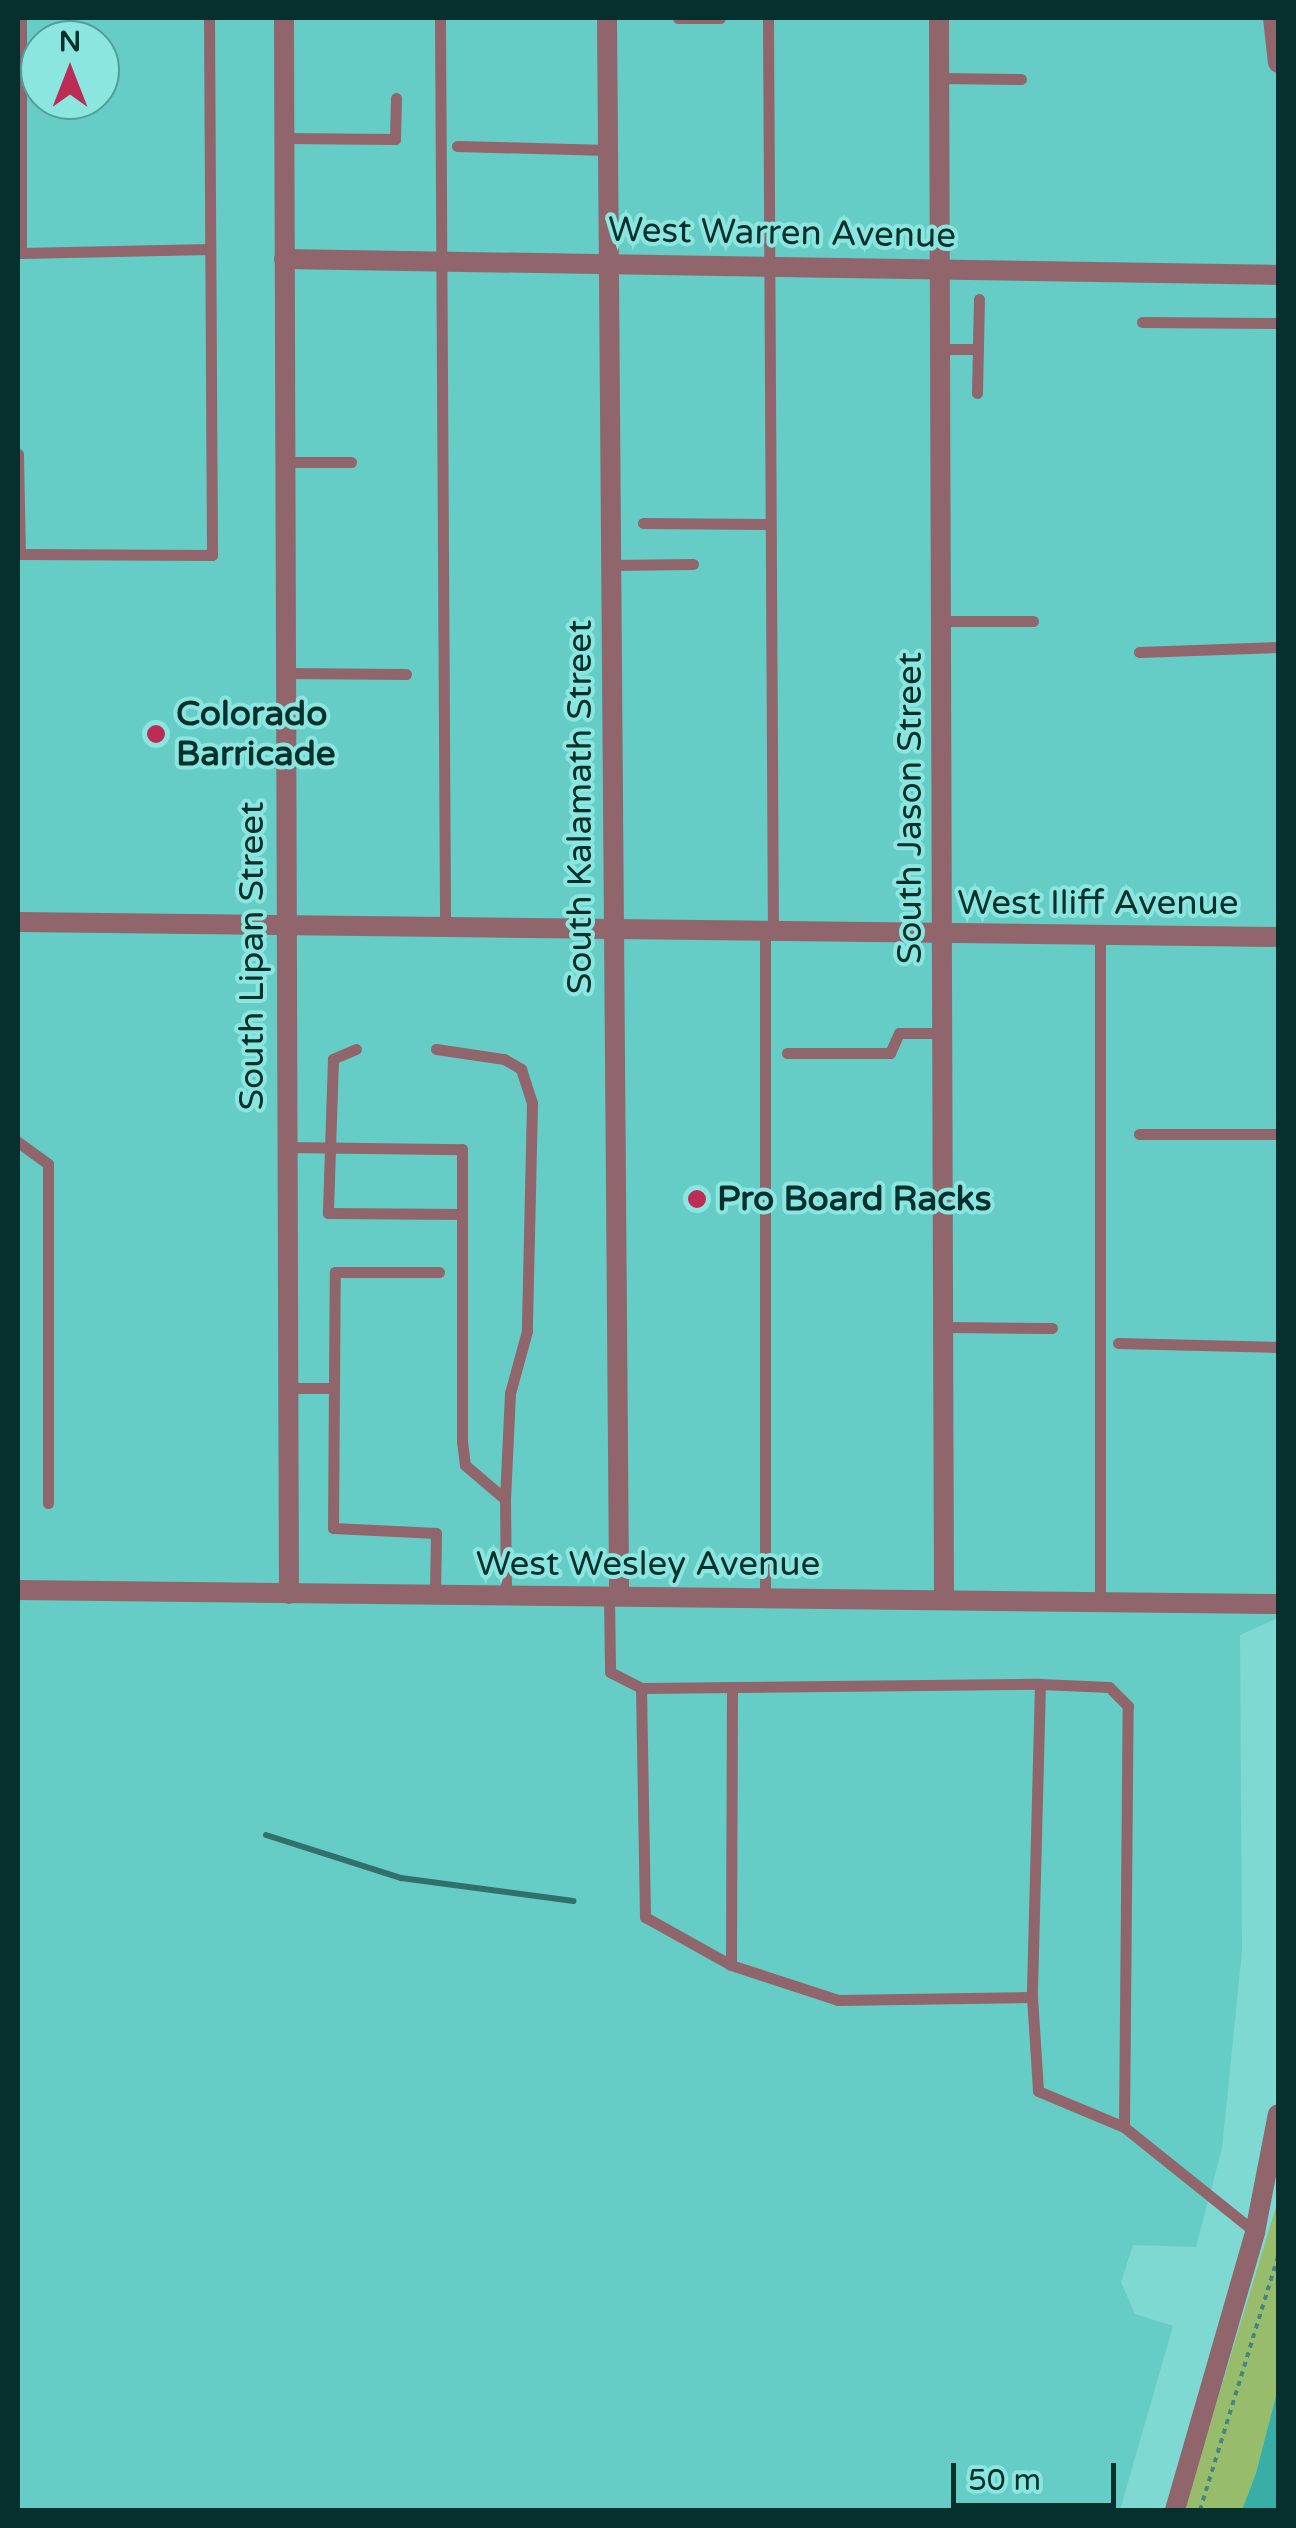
<!DOCTYPE html>
<style>
body{margin:0}
#map{position:relative;width:1296px;height:2528px;overflow:hidden;background:#7dd9d2;font-family:"Varela Round",sans-serif}
div>[style]{position:absolute}
.built>*{inset:0;background:#66cdc6}
.green>*{inset:0;background:#97bd6c}
.water>*{inset:0;background:#39aea6}
.path>*{height:4px;margin-top:-2px;transform-origin:0;background:repeating-linear-gradient(90deg,#438782 0 5px,transparent 0 10px)}
.service>*{height:11px;margin:-5.5px;padding:0 5.5px;transform-origin:5.5px;border-radius:5.5px;background:#91656c}
.minor>*{height:20px;margin:-10px;padding:0 10px;transform-origin:10px;border-radius:10px;background:#91656c}
.tertiary>*{height:20px;margin:-10px;padding:0 10px;transform-origin:10px;border-radius:10px;background:#91656c}
.rail>*{height:6px;margin:-3px;padding:0 3px;transform-origin:3px;border-radius:3px;background:#32706c}
.dots>*{width:28px;height:28px;translate:-50% -50%;box-sizing:border-box;border:5px solid #8ae6df;border-radius:50%}
span{translate:-50% -50%;white-space:nowrap;text-align:center;line-height:1.15;-webkit-text-stroke:8px #8ae6df;paint-order:stroke}
.street-label{font-size:35px;color:#05302d}
.poi-label{font-size:35px;color:#05302d;font-weight:700}
.left{translate:0 -50%;text-align:left}
.frame{position:absolute;inset:0;border:20px solid #05302d;pointer-events:none}
.north{position:absolute;left:20px;top:20px;width:100px;height:100px;box-sizing:border-box;background:#8ae6df;border:2px solid #559d98;border-radius:50%;rotate:0deg;font-size:28px;font-weight:700;line-height:40px;text-align:center;color:#05302d}
.north::after{content:'';display:block;margin:auto;width:35px;height:45px;background:#bc2c56;clip-path:polygon(50% 0,100% 100%,50% 72%,0 100%)}
.scale{position:absolute;left:951px;top:2463px;width:165px;height:45px;box-sizing:border-box;border:5px solid #05302d;border-top:0;padding-left:12px;font-size:30px;line-height:35px;white-space:nowrap;color:#05302d;-webkit-text-stroke:8px #8ae6df;paint-order:stroke}
</style>
<div id="map">
<div class="built">
<div style="clip-path:polygon(evenodd,18px 18px,1276px 18px,1278px 1618px,1240px 1635px,1242px 1951px,1222px 2148px,1196px 2247px,1133px 2245px,1121px 2282px,1135px 2314px,1173px 2326px,1120px 2510px,18px 2510px,18px 18px,40px 40px,100px 40px,100px 100px,40px 100px,40px 40px)"></div>
</div>
<div class="green">
<div style="clip-path:polygon(1278px 2200px,1278px 2388px,1256px 2473px,1242px 2510px,1184px 2510px)"></div>
</div>
<div class="water">
<div style="clip-path:polygon(1278px 2388px,1278px 2510px,1242px 2510px,1256px 2473px)"></div>
</div>
<div class="path">
<div style="left:1200px;top:2510px;width:265px;rotate:-72.9deg"></div>
</div>
<div class="service">
<div style="left:21px;top:18px;width:235px;rotate:90deg"></div>
<div style="left:21px;top:253px;width:189px;rotate:-1.2deg"></div>
<div style="left:440px;top:18px;width:909px;rotate:89.68deg"></div>
<div style="left:678px;top:18px;width:42px"></div>
<div style="left:768px;top:18px;width:913px;rotate:89.69deg"></div>
<div style="left:940px;top:78px;width:81px;rotate:0.7deg"></div>
<div style="left:284px;top:138px;width:111px;rotate:0.5deg"></div>
<div style="left:395px;top:139px;width:41px;rotate:-88.6deg"></div>
<div style="left:457px;top:146px;width:151px;rotate:1.5deg"></div>
<div style="left:1142px;top:322px;width:136px;rotate:0.4deg"></div>
<div style="left:941px;top:349px;width:37px"></div>
<div style="left:977px;top:393px;width:94px;rotate:-88.8deg"></div>
<div style="left:18px;top:454px;width:100px;rotate:88.9deg"></div>
<div style="left:20px;top:554px;width:192px;rotate:0.3deg"></div>
<div style="left:212px;top:555px;width:537px;rotate:-90.32deg"></div>
<div style="left:284px;top:462px;width:67px"></div>
<div style="left:643px;top:523px;width:123px;rotate:0.5deg"></div>
<div style="left:611px;top:565px;width:82px;rotate:-0.7deg"></div>
<div style="left:942px;top:621px;width:91px"></div>
<div style="left:1139px;top:652px;width:139px;rotate:-2.1deg"></div>
<div style="left:284px;top:673px;width:122px;rotate:0.5deg"></div>
<div style="left:1100px;top:935px;width:666px;rotate:90deg"></div>
<div style="left:356px;top:1049px;width:25px;rotate:157deg"></div>
<div style="left:333px;top:1059px;width:154px;rotate:91.9deg"></div>
<div style="left:328px;top:1213px;width:134px;rotate:0.4deg"></div>
<div style="left:436px;top:1049px;width:69px;rotate:8.4deg"></div>
<div style="left:504px;top:1059px;width:20px;rotate:30deg"></div>
<div style="left:521px;top:1069px;width:36px;rotate:72deg"></div>
<div style="left:532px;top:1103px;width:228px;rotate:91.3deg"></div>
<div style="left:527px;top:1331px;width:64px;rotate:105.3deg"></div>
<div style="left:510px;top:1393px;width:106px;rotate:92.7deg"></div>
<div style="left:787px;top:1053px;width:103px"></div>
<div style="left:890px;top:1053px;width:22px;rotate:-66deg"></div>
<div style="left:899px;top:1033px;width:43px"></div>
<div style="left:1139px;top:1134px;width:139px"></div>
<div style="left:18px;top:1142px;width:37px;rotate:36deg"></div>
<div style="left:48px;top:1164px;width:339px;rotate:90deg"></div>
<div style="left:286px;top:1147px;width:176px;rotate:0.7deg"></div>
<div style="left:462px;top:1149px;width:292px;rotate:90deg"></div>
<div style="left:462px;top:1441px;width:24px;rotate:83deg"></div>
<div style="left:465px;top:1465px;width:52px;rotate:40.4deg"></div>
<div style="left:505px;top:1499px;width:96px;rotate:89.4deg"></div>
<div style="left:943px;top:1327px;width:109px;rotate:0.5deg"></div>
<div style="left:1118px;top:1343px;width:160px;rotate:1.4deg"></div>
<div style="left:287px;top:1388px;width:47px"></div>
<div style="left:435px;top:1595px;width:62px;rotate:-89.1deg"></div>
<div style="left:436px;top:1533px;width:103px;rotate:-177.2deg"></div>
<div style="left:333px;top:1528px;width:256px;rotate:-89.6deg"></div>
<div style="left:335px;top:1272px;width:104px"></div>
<div style="left:609px;top:1596px;width:76px;rotate:89.2deg"></div>
<div style="left:610px;top:1672px;width:35px;rotate:27deg"></div>
<div style="left:641px;top:1688px;width:399px;rotate:-0.6deg"></div>
<div style="left:1040px;top:1684px;width:313px;rotate:91.5deg"></div>
<div style="left:1032px;top:1997px;width:194px;rotate:179.1deg"></div>
<div style="left:838px;top:2000px;width:113px;rotate:-161.9deg"></div>
<div style="left:731px;top:1965px;width:98px;rotate:-150.8deg"></div>
<div style="left:645px;top:1917px;width:229px;rotate:-91deg"></div>
<div style="left:765px;top:1597px;width:666px;rotate:-90deg"></div>
<div style="left:731px;top:1965px;width:278px;rotate:-89.8deg"></div>
<div style="left:1032px;top:1997px;width:94px;rotate:86.3deg"></div>
<div style="left:1038px;top:2091px;width:93px;rotate:22.7deg"></div>
<div style="left:1124px;top:2127px;width:421px;rotate:-89.5deg"></div>
<div style="left:1128px;top:1706px;width:27px;rotate:-135deg"></div>
<div style="left:1109px;top:1687px;width:69px;rotate:-177.5deg"></div>
<div style="left:1124px;top:2127px;width:168px;rotate:38.7deg"></div>
</div>
<div class="minor">
<div style="left:284px;top:18px;width:1576px;rotate:89.82deg"></div>
<div style="left:607px;top:18px;width:1578px;rotate:89.56deg"></div>
<div style="left:939px;top:18px;width:1581px;rotate:89.82deg"></div>
<div style="left:284px;top:259px;width:994px;rotate:0.92deg"></div>
<div style="left:18px;top:922px;width:1260px;rotate:0.68deg"></div>
<div style="left:18px;top:1590px;width:1260px;rotate:0.64deg"></div>
</div>
<div class="tertiary">
<div style="left:1273px;top:18px;width:45px;rotate:83.7deg"></div>
<div style="left:1175px;top:2510px;width:289px;rotate:-73.9deg"></div>
<div style="left:1255px;top:2232px;width:120px;rotate:-79deg"></div>
</div>
<div class="rail">
<div style="left:266px;top:1835px;width:142px;rotate:17.7deg"></div>
<div style="left:401px;top:1878px;width:174px;rotate:7.6deg"></div>
</div>
<div class="dots">
<div style="left:156px;top:734px;background:#bc2c56"></div>
<div style="left:697px;top:1199px;background:#bc2c56"></div>
</div>
<div class="street-label">
<span style="left:782px;top:233px;rotate:1deg">West Warren Avenue</span>
<span style="left:580px;top:807px;rotate:-90deg">South Kalamath Street</span>
<span style="left:910px;top:808px;rotate:-90deg">South Jason Street</span>
<span style="left:1098px;top:903px">West Iliff Avenue</span>
<span style="left:252px;top:956px;rotate:-90deg">South Lipan Street</span>
<span style="left:648px;top:1564px">West Wesley Avenue</span>
</div>
<div class="poi-label">
<span class="left" style="left:176px;top:734px">Colorado<br>Barricade</span>
<span class="left" style="left:717px;top:1199px">Pro Board Racks</span>
</div>
<div class="frame"></div>
<div class="north">N</div>
<div class="scale">50 m</div>
</div>
